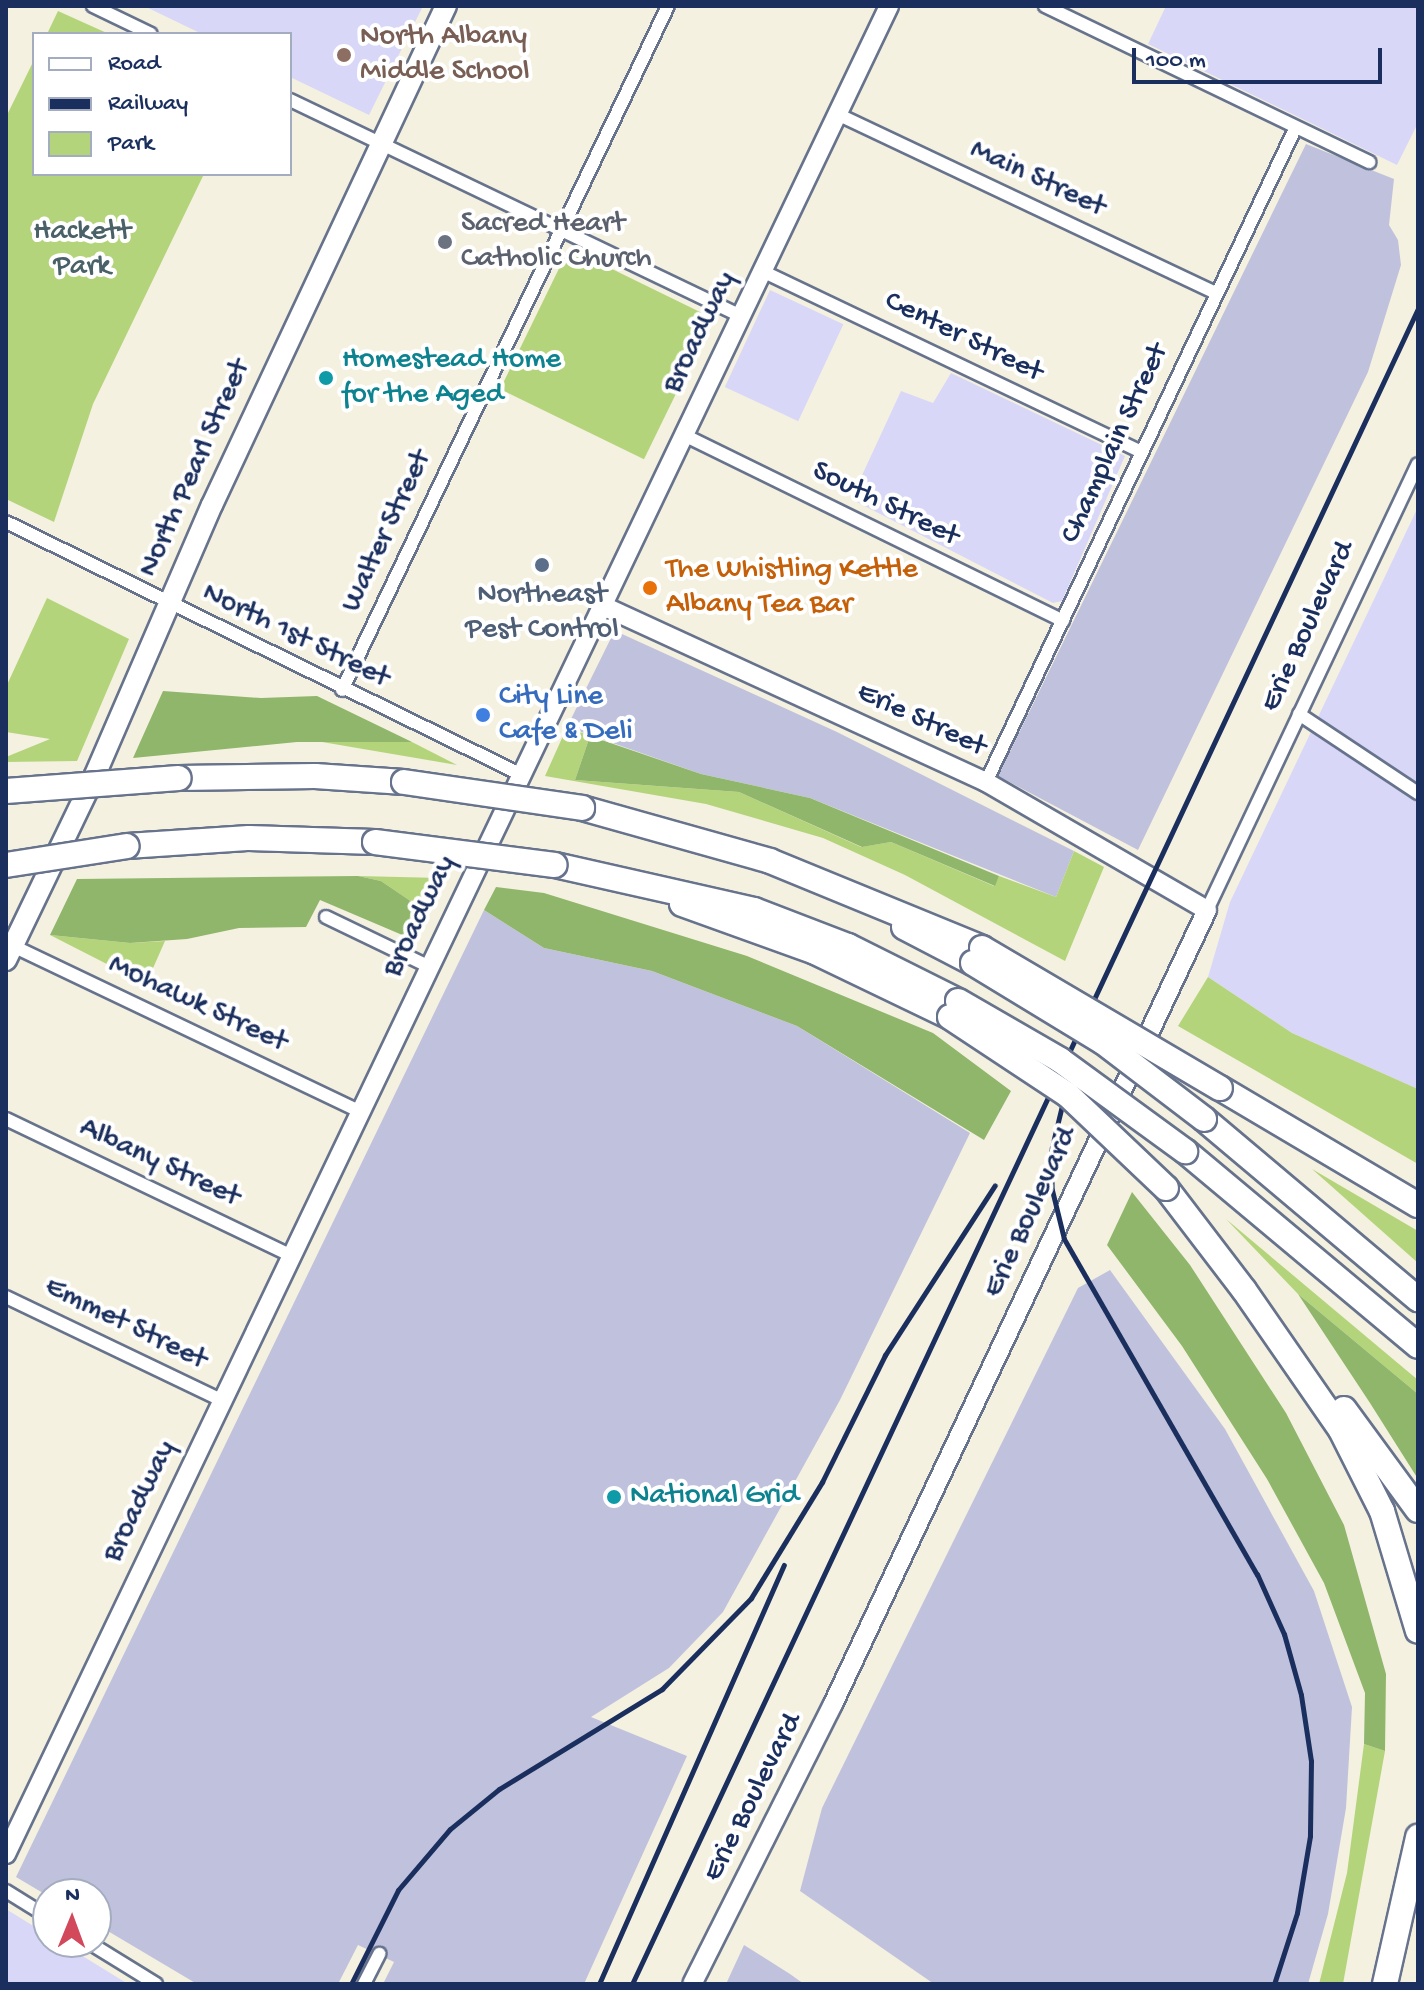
<!DOCTYPE html>
<style>
body{margin:0}
#map{position:relative;width:1424px;height:1990px;overflow:hidden;background:#f5f1e0;font-family:"Gochi Hand",sans-serif}
div>[style]{position:absolute}
.built>*{inset:0;background:#d9d7f8;transform-origin:0 0}
.industrial>*{inset:0;background:#c0c2dd}
.green>*{inset:0;background:#b4d47b;transform-origin:0 0}
.forest>*{inset:0;background:#8fb66b}
.roads{filter:drop-shadow(2px 0 #67738c) drop-shadow(-2px 0 #67738c) drop-shadow(0 2px #67738c) drop-shadow(0 -2px #67738c)}
.street>*{height:12px;margin:-6px;padding:0 6px;transform-origin:6px;border-radius:6px;background:#fff}
.secondary>*{height:18px;margin:-9px;padding:0 9px;transform-origin:9px;border-radius:9px;background:#fff}
.primary>*{height:20px;margin:-10px;padding:0 10px;transform-origin:10px;border-radius:10px;background:#fff}
.highway>*{height:24px;margin:-12px;padding:0 12px;transform-origin:12px;border-radius:12px;background:#fff}
.rail>*{height:5px;margin:-2.5px;padding:0 2.5px;transform-origin:2.5px;border-radius:2.5px;background:#1b2f5e}
.bridges{filter:drop-shadow(2px 0 #67738c) drop-shadow(-2px 0 #67738c) drop-shadow(0 2px #67738c) drop-shadow(0 -2px #67738c)}
.highway-bridge>*{height:24px;margin:-12px;padding:0 12px;transform-origin:12px;border-radius:12px;background:#fff}
.dots>*{width:22px;height:22px;translate:-50% -50%;box-sizing:border-box;border:4px solid #fff;border-radius:50%}
span{translate:-50% -50%;white-space:nowrap;text-align:center;line-height:1.15;-webkit-text-stroke:8px #fff;paint-order:stroke}
.education-label{font-size:30px;color:#785e54}
.left{translate:0 -50%;text-align:left}
.street-label{font-size:30px;color:#1b2f5e}
.worship-label{font-size:30px;color:#5b616d}
.park-label{font-size:30px;color:#496167}
.culture-label{font-size:30px;color:#0d838f}
.food-label{font-size:30px;color:#c56008}
.service-label{font-size:30px;color:#4e5e75}
.shop-label{font-size:30px;color:#366cbe}
.frame{position:absolute;inset:0;border:8px solid #1b2f5e;pointer-events:none}
.legend{position:absolute;left:32px;top:32px;width:260px;height:144px;box-sizing:border-box;background:#fff;border:2px solid #a4acbf;margin:0;padding:10px 14px;list-style:none;font-size:24px;color:#1b2f5e}
.legend li{display:flex;align-items:center;gap:16px;height:40px}
.legend b{width:40px;border:2px solid #a4acbf}
.north{position:absolute;left:32px;top:1878px;width:80px;height:80px;box-sizing:border-box;background:#fff;border:2px solid #a4acbf;border-radius:50%;rotate:1deg;font-size:22px;font-weight:700;line-height:32px;text-align:center;color:#1b2f5e}
.north::after{content:'';display:block;margin:auto;width:28px;height:36px;background:#d1495b;clip-path:polygon(50% 0,100% 100%,50% 72%,0 100%)}
.scale{position:absolute;left:1132px;top:48px;width:250px;height:36px;box-sizing:border-box;border:4px solid #1b2f5e;border-top:0;padding-left:10px;font-size:24px;line-height:28px;white-space:nowrap;color:#1b2f5e;-webkit-text-stroke:6px #fff;paint-order:stroke}
</style>
<div id="map">
<div class="built">
<div style="clip-path:polygon(144px 6px,423px 6px,369px 115px,290px 77px,290px 34px,202px 34px)"></div>
<div style="clip-path:polygon(1166px 6px,1418px 6px,1418px 123px,1397px 165px,1148px 44px)"></div>
<div style="left:770px;top:290px;width:81px;height:107px;rotate:25deg"></div>
<div style="clip-path:polygon(951px 373px,1125px 456px,1062px 601px,1053px 603px,851px 499px,901px 391px,933px 403px)"></div>
<div style="clip-path:polygon(1418px 507px,1418px 1089px,1292px 1033px,1208px 977px,1230px 902px)"></div>
<div style="clip-path:polygon(6px 1909px,48px 1935px,48px 1942px,60px 1942px,128px 1984px,6px 1984px)"></div>
</div>
<div class="industrial">
<div style="clip-path:polygon(1306px 144px,1394px 179px,1389px 225px,1398px 240px,1401px 265px,1368px 372px,1138px 850px,998px 776px)"></div>
<div style="clip-path:polygon(622px 634px,837px 732px,1074px 851px,1056px 897px,810px 798px,701px 774px,567px 727px,611px 638px)"></div>
<div style="clip-path:polygon(484px 910px,544px 948px,652px 971px,797px 1026px,970px 1133px,840px 1400px,723px 1612px,669px 1668px,591px 1717px,687px 1756px,584px 1984px,383px 1984px,394px 1962px,358px 1945px,338px 1984px,197px 1984px,96px 1924px,96px 1894px,48px 1896px,16px 1877px)"></div>
<div style="clip-path:polygon(1110px 1270px,1225px 1429px,1314px 1591px,1352px 1707px,1346px 1808px,1328px 1914px,1308px 1984px,934px 1984px,800px 1891px,822px 1808px,1078px 1288px)"></div>
<div style="clip-path:polygon(744px 1945px,790px 1974px,804px 1984px,726px 1984px)"></div>
</div>
<div class="green">
<div style="clip-path:polygon(58px 11px,109px 34px,47px 34px)"></div>
<div style="clip-path:polygon(34px 60px,34px 174px,204px 174px,93px 404px,54px 522px,6px 499px,6px 117px)"></div>
<div style="left:569px;top:248px;width:160px;height:157px;rotate:26deg"></div>
<div style="clip-path:polygon(47px 598px,129px 639px,77px 761px,6px 762px,6px 757px,50px 739px,6px 732px,6px 687px)"></div>
<div style="clip-path:polygon(567px 727px,590px 736px,575px 780px,739px 792px,861px 847px,891px 842px,994px 886px,999px 876px,1056px 897px,1074px 851px,1104px 867px,1065px 961px,905px 875px,823px 838px,706px 804px,545px 776px)"></div>
<div style="clip-path:polygon(322px 742px,412px 742px,457px 765px)"></div>
<div style="clip-path:polygon(358px 876px,441px 878px,412px 940px,407px 937px,412px 902px,381px 881px)"></div>
<div style="clip-path:polygon(50px 935px,130px 943px,165px 941px,146px 984px)"></div>
<div style="clip-path:polygon(1208px 977px,1292px 1033px,1418px 1089px,1418px 1164px,1178px 1026px)"></div>
<div style="clip-path:polygon(1312px 1169px,1418px 1231px,1418px 1263px)"></div>
<div style="clip-path:polygon(1226px 1219px,1418px 1380px,1418px 1394px,1298px 1294px)"></div>
<div style="clip-path:polygon(1364px 1744px,1385px 1751px,1343px 1984px,1319px 1984px,1347px 1873px)"></div>
</div>
<div class="forest">
<div style="clip-path:polygon(163px 691px,261px 698px,317px 696px,412px 742px,297px 742px,133px 758px)"></div>
<div style="clip-path:polygon(590px 736px,701px 774px,810px 798px,999px 876px,995px 886px,891px 842px,862px 847px,739px 792px,575px 780px)"></div>
<div style="clip-path:polygon(358px 876px,381px 881px,412px 902px,407px 937px,320px 900px,306px 927px,239px 928px,187px 939px,130px 943px,50px 935px,77px 879px)"></div>
<div style="clip-path:polygon(496px 887px,544px 893px,747px 956px,933px 1033px,1011px 1091px,984px 1140px,797px 1026px,652px 971px,544px 948px,484px 910px)"></div>
<div style="clip-path:polygon(1132px 1192px,1190px 1265px,1286px 1413px,1344px 1525px,1386px 1674px,1385px 1751px,1364px 1744px,1365px 1693px,1324px 1583px,1267px 1479px,1182px 1346px,1107px 1245px)"></div>
<div style="clip-path:polygon(1298px 1294px,1418px 1394px,1418px 1479px,1370px 1403px)"></div>
</div>
<div class="roads">
<div class="street">
<div style="left:93px;top:6px;width:64px;rotate:25.8deg"></div>
<div style="left:1045px;top:6px;width:360px;rotate:25.7deg"></div>
<div style="left:290px;top:100px;width:498px;rotate:25.6deg"></div>
<div style="left:837px;top:114px;width:418px;rotate:25.3deg"></div>
<div style="left:762px;top:271px;width:420px;rotate:25.5deg"></div>
<div style="left:684px;top:435px;width:422px;rotate:26.1deg"></div>
<div style="left:6px;top:522px;width:572px;rotate:26.12deg"></div>
<div style="left:342px;top:690px;width:758px;rotate:-64.52deg"></div>
<div style="left:1299px;top:714px;width:143px;rotate:33.6deg"></div>
<div style="left:986px;top:782px;width:722px;rotate:-64.68deg"></div>
<div style="left:1207px;top:910px;width:493px;rotate:-64.7deg"></div>
<div style="left:326px;top:917px;width:113px;rotate:25.7deg"></div>
<div style="left:13px;top:946px;width:383px;rotate:25.5deg"></div>
<div style="left:6px;top:1119px;width:315px;rotate:25.6deg"></div>
<div style="left:6px;top:1297px;width:238px;rotate:25.6deg"></div>
<div style="left:6px;top:1891px;width:49px;rotate:31.8deg"></div>
<div style="left:88px;top:1942px;width:80px;rotate:31.7deg"></div>
<div style="left:364px;top:1984px;width:34px;rotate:-63deg"></div>
</div>
<div class="secondary">
<div style="left:601px;top:605px;width:424px;rotate:24.7deg"></div>
<div style="left:986px;top:782px;width:255px;rotate:30.1deg"></div>
<div style="left:1207px;top:910px;width:878px;rotate:115.22deg"></div>
<div style="left:833px;top:1704px;width:313px;rotate:116.7deg"></div>
<div style="left:6px;top:1854px;width:2048px;rotate:-64.46deg"></div>
</div>
<div class="primary">
<div style="left:6px;top:960px;width:205px;rotate:-64.3deg"></div>
<div style="left:95px;top:775px;width:294px;rotate:-66.6deg"></div>
<div style="left:212px;top:505px;width:551px;rotate:-64.88deg"></div>
</div>
<div class="highway">
<div style="left:179px;top:778px;width:136px;rotate:-0.8deg"></div>
<div style="left:315px;top:776px;width:89px;rotate:3.9deg"></div>
<div style="left:582px;top:808px;width:195px;rotate:15.7deg"></div>
<div style="left:770px;top:861px;width:229px;rotate:22.3deg"></div>
<div style="left:127px;top:846px;width:122px;rotate:-3.8deg"></div>
<div style="left:249px;top:838px;width:126px;rotate:1.8deg"></div>
<div style="left:555px;top:865px;width:204px;rotate:12.7deg"></div>
<div style="left:754px;top:910px;width:101px;rotate:21deg"></div>
<div style="left:848px;top:946px;width:123px;rotate:26.6deg"></div>
<div style="left:682px;top:904px;width:141px;rotate:19.8deg"></div>
<div style="left:815px;top:952px;width:150px;rotate:25.7deg"></div>
<div style="left:904px;top:927px;width:78px;rotate:27.6deg"></div>
<div style="left:1220px;top:1088px;width:230px;rotate:30.6deg"></div>
<div style="left:1204px;top:1119px;width:280px;rotate:40.1deg"></div>
<div style="left:1185px;top:1151px;width:304px;rotate:39.9deg"></div>
<div style="left:1166px;top:1188px;width:128px;rotate:52.6deg"></div>
<div style="left:1244px;top:1290px;width:170px;rotate:55.3deg"></div>
<div style="left:1341px;top:1430px;width:91px;rotate:63.2deg"></div>
<div style="left:1382px;top:1511px;width:125px;rotate:73.3deg"></div>
<div style="left:1344px;top:1409px;width:125px;rotate:53.8deg"></div>
<div style="left:1385px;top:1984px;width:151px;rotate:-77.3deg"></div>
</div>
</div>
<div class="rail">
<div style="left:1072px;top:1064px;width:89px;rotate:103.6deg"></div>
<div style="left:1051px;top:1151px;width:39px;rotate:89deg"></div>
<div style="left:1052px;top:1190px;width:50px;rotate:76.2deg"></div>
<div style="left:1064px;top:1239px;width:387px;rotate:60.1deg"></div>
<div style="left:1257px;top:1574px;width:66px;rotate:65.8deg"></div>
<div style="left:1284px;top:1634px;width:63px;rotate:74.4deg"></div>
<div style="left:1301px;top:1695px;width:67px;rotate:81.4deg"></div>
<div style="left:1311px;top:1761px;width:75px;rotate:90.8deg"></div>
<div style="left:1310px;top:1836px;width:78px;rotate:99.6deg"></div>
<div style="left:1297px;top:1913px;width:75px;rotate:107.9deg"></div>
<div style="left:351px;top:1984px;width:105px;rotate:-63.4deg"></div>
<div style="left:398px;top:1890px;width:80px;rotate:-49.6deg"></div>
<div style="left:450px;top:1829px;width:63px;rotate:-39.2deg"></div>
<div style="left:499px;top:1789px;width:191px;rotate:-31.5deg"></div>
<div style="left:662px;top:1689px;width:127px;rotate:-45.6deg"></div>
<div style="left:751px;top:1598px;width:136px;rotate:-58.5deg"></div>
<div style="left:822px;top:1482px;width:142px;rotate:-63.6deg"></div>
<div style="left:885px;top:1355px;width:202px;rotate:-57.1deg"></div>
<div style="left:599px;top:1984px;width:458px;rotate:-66.2deg"></div>
<div style="left:632px;top:1984px;width:1851px;rotate:-64.87deg"></div>
</div>
<div class="bridges">
<div class="highway-bridge">
<div style="left:404px;top:782px;width:180px;rotate:8.3deg"></div>
<div style="left:6px;top:791px;width:173px;rotate:-4.3deg"></div>
<div style="left:375px;top:842px;width:181px;rotate:7.3deg"></div>
<div style="left:6px;top:865px;width:122px;rotate:-8.9deg"></div>
<div style="left:982px;top:948px;width:276px;rotate:30.5deg"></div>
<div style="left:973px;top:963px;width:152px;rotate:31.3deg"></div>
<div style="left:1103px;top:1042px;width:127px;rotate:37.3deg"></div>
<div style="left:958px;top:1001px;width:118px;rotate:30deg"></div>
<div style="left:1060px;top:1060px;width:155px;rotate:36.1deg"></div>
<div style="left:950px;top:1017px;width:141px;rotate:33.5deg"></div>
<div style="left:1068px;top:1095px;width:135px;rotate:43.5deg"></div>
</div>
</div>
<div class="dots">
<div style="left:344px;top:55px;background:#8d6e63"></div>
<div style="left:445px;top:242px;background:#6b7280"></div>
<div style="left:326px;top:378px;background:#0f9aa8"></div>
<div style="left:542px;top:565px;background:#5c6f8a"></div>
<div style="left:650px;top:588px;background:#e8710a"></div>
<div style="left:483px;top:715px;background:#3f7fe0"></div>
<div style="left:614px;top:1497px;background:#0f9aa8"></div>
</div>
<div class="education-label">
<span class="left" style="left:360px;top:55px">North Albany<br>Middle School</span>
</div>
<div class="street-label">
<span style="left:1037px;top:180px;rotate:25deg">Main Street</span>
<span style="left:701px;top:333px;rotate:-64deg">Broadway</span>
<span style="left:963px;top:338px;rotate:26deg">Center Street</span>
<span style="left:1116px;top:444px;rotate:-65deg">Champlain Street</span>
<span style="left:196px;top:469px;rotate:-66deg">North Pearl Street</span>
<span style="left:885px;top:505px;rotate:26deg">South Street</span>
<span style="left:388px;top:532px;rotate:-65deg">Walter Street</span>
<span style="left:1309px;top:627px;rotate:-65deg">Erie Boulevard</span>
<span style="left:295px;top:637px;rotate:26deg">North 1st Street</span>
<span style="left:921px;top:721px;rotate:25deg">Erie Street</span>
<span style="left:421px;top:917px;rotate:-64deg">Broadway</span>
<span style="left:197px;top:1005px;rotate:25deg">Mohawk Street</span>
<span style="left:159px;top:1164px;rotate:25deg">Albany Street</span>
<span style="left:1032px;top:1213px;rotate:-65deg">Erie Boulevard</span>
<span style="left:125px;top:1325px;rotate:26deg">Emmet Street</span>
<span style="left:141px;top:1502px;rotate:-64deg">Broadway</span>
<span style="left:754px;top:1798px;rotate:-63deg">Erie Boulevard</span>
</div>
<div class="worship-label">
<span class="left" style="left:461px;top:242px">Sacred Heart<br>Catholic Church</span>
</div>
<div class="park-label">
<span style="left:82px;top:250px">Hackett<br>Park</span>
</div>
<div class="culture-label">
<span class="left" style="left:342px;top:378px">Homestead Home<br>for the Aged</span>
<span class="left" style="left:630px;top:1497px">National Grid</span>
</div>
<div class="food-label">
<span class="left" style="left:666px;top:588px">The Whistling Kettle<br>Albany Tea Bar</span>
</div>
<div class="service-label">
<span style="left:542px;top:613px">Northeast<br>Pest Control</span>
</div>
<div class="shop-label">
<span class="left" style="left:499px;top:715px">City Line<br>Cafe &amp; Deli</span>
</div>
<div class="frame"></div>
<ul class="legend">
<li><b style="height:10px;background:#fff"></b>Road</li>
<li><b style="height:10px;background:#1b2f5e"></b>Railway</li>
<li><b style="height:22px;background:#b4d47b"></b>Park</li>
</ul>
<div class="north">N</div>
<div class="scale">100 m</div>
</div>
